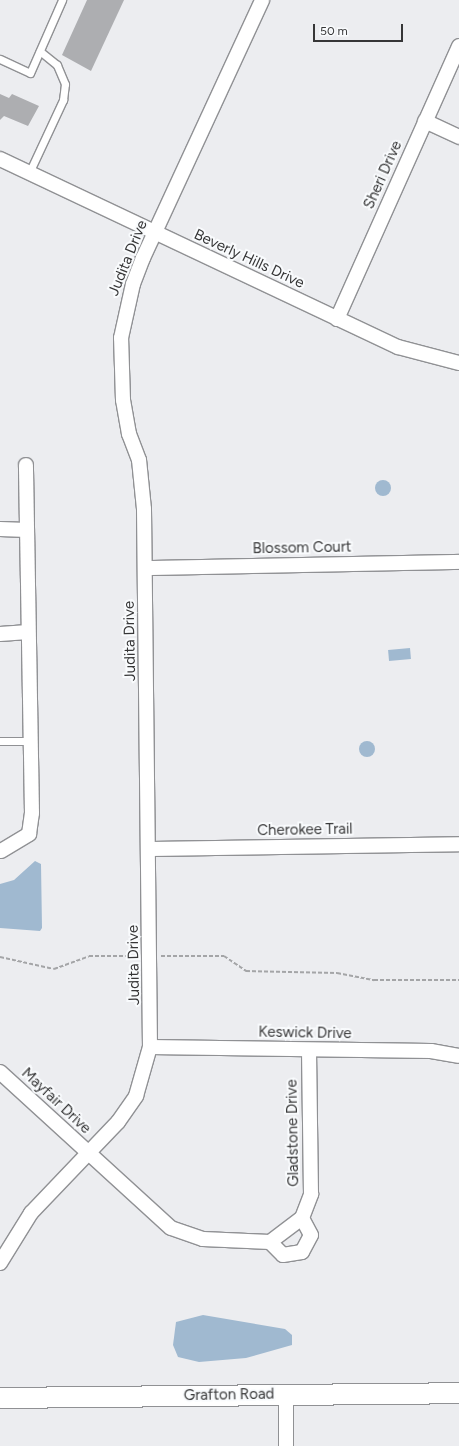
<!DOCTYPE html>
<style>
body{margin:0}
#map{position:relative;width:459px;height:1446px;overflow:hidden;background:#ecedf0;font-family:Figtree,sans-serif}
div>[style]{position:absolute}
.water>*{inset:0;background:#a0b9d0;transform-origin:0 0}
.round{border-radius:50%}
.building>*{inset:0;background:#adaeb1}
.path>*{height:2px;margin-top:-1px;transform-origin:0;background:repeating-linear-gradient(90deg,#a4a5a7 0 4px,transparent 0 6px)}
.roads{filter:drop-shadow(1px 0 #909194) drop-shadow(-1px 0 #909194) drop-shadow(0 1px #909194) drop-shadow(0 -1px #909194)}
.lane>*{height:7px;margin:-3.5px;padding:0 3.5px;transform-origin:3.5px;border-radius:3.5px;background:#fff}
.street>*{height:14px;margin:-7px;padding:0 7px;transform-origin:7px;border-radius:7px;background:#fff}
.secondary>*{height:20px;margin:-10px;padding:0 10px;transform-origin:10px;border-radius:10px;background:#fff}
span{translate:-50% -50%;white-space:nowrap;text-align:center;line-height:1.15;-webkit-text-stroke:4px #f9fbfd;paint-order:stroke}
.street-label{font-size:15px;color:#363637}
.scale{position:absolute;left:313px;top:24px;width:90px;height:18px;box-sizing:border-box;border:2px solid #363637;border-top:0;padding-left:5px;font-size:12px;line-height:14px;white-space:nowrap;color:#363637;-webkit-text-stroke:3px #f9fbfd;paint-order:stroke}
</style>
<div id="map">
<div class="water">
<div class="round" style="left:375px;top:480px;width:16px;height:16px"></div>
<div style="left:410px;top:648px;width:11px;height:22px;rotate:85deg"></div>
<div class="round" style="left:359px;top:741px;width:16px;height:16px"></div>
<div style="clip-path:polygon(35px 861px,41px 864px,42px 928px,40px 931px,0 928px,0 884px,14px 880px)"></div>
<div style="clip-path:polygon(203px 1315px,285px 1329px,292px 1335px,292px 1345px,246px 1358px,199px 1362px,178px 1357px,173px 1345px,176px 1322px)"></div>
</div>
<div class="building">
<div style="clip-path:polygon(87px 0,124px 0,91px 71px,62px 55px)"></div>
<div style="clip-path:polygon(0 94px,9px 98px,12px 94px,39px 106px,28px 126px,4px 116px,0 120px)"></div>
</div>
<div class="path">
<div style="left:161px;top:956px;width:63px"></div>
<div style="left:224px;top:956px;width:27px;rotate:34deg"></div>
<div style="left:246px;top:971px;width:91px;rotate:1.3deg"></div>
<div style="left:337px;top:973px;width:38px;rotate:11deg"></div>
<div style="left:374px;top:980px;width:85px"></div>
<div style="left:0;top:957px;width:55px;rotate:12.5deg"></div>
<div style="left:54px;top:969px;width:37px;rotate:-20deg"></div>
<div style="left:89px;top:956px;width:47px"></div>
</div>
<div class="roads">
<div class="lane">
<div style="left:0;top:59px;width:33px;rotate:25deg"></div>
<div style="left:30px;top:73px;width:80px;rotate:-66.3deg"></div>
<div style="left:29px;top:173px;width:81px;rotate:-65deg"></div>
<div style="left:63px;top:100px;width:16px;rotate:-83deg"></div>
<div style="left:65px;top:84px;width:21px;rotate:-113deg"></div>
<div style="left:57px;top:65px;width:22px;rotate:-141deg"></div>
<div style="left:0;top:741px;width:30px"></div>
</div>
<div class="street">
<div style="left:425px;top:121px;width:38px;rotate:25deg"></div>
<div style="left:0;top:159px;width:440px;rotate:25.3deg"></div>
<div style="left:398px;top:347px;width:63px;rotate:14.7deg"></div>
<div style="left:337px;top:319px;width:299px;rotate:-65.9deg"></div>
<div style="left:0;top:529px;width:27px;rotate:2deg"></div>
<div style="left:146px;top:568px;width:313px;rotate:-1.1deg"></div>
<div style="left:0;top:634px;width:28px;rotate:-4deg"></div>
<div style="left:151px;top:849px;width:308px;rotate:-0.9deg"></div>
<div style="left:1px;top:851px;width:33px;rotate:-31deg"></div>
<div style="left:29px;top:834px;width:21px;rotate:-82deg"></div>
<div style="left:32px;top:813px;width:348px;rotate:-91deg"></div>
<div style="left:150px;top:1047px;width:281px;rotate:0.8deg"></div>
<div style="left:431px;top:1051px;width:28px;rotate:10deg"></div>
<div style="left:0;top:1072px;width:231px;rotate:42.4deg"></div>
<div style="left:171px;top:1228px;width:34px;rotate:19deg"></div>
<div style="left:203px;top:1239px;width:67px;rotate:2.6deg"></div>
<div style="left:270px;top:1242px;width:40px;rotate:-37deg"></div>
<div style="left:302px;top:1218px;width:26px;rotate:-69deg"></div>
<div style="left:311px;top:1194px;width:144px;rotate:-90.8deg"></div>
<div style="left:270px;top:1242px;width:18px;rotate:45deg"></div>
<div style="left:283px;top:1255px;width:19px;rotate:-9deg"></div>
<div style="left:302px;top:1252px;width:19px;rotate:-62deg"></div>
<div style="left:311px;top:1235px;width:19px;rotate:-118deg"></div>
<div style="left:0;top:1263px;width:59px;rotate:-58.2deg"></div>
<div style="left:31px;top:1213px;width:126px;rotate:-46.3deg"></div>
<div style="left:118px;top:1122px;width:32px;rotate:-55deg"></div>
<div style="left:136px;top:1096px;width:51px;rotate:-74.1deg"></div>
<div style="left:150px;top:1047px;width:538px;rotate:-90.64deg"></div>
<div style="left:144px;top:509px;width:49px;rotate:-95.8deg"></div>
<div style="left:139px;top:460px;width:28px;rotate:-111deg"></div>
<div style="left:129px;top:434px;width:35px;rotate:-100deg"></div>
<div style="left:123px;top:400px;width:62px;rotate:-91.8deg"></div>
<div style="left:121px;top:338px;width:55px;rotate:-77.5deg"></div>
<div style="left:133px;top:284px;width:28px;rotate:-69deg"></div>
<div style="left:143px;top:258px;width:284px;rotate:-65.2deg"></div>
<div style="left:286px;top:1394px;width:52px;rotate:90deg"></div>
</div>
<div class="secondary">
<div style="left:0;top:1398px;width:459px;rotate:-0.6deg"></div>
</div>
</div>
<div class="street-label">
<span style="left:383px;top:175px;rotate:-66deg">Sheri Drive</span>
<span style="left:128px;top:258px;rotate:-68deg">Judita Drive</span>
<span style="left:249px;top:259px;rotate:25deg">Beverly Hills Drive</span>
<span style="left:302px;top:548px;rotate:-1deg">Blossom Court</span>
<span style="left:130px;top:641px;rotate:-91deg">Judita Drive</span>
<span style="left:305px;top:830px;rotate:-1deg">Cherokee Trail</span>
<span style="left:134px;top:965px;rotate:-91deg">Judita Drive</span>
<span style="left:305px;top:1033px;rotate:1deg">Keswick Drive</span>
<span style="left:56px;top:1101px;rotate:43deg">Mayfair Drive</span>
<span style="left:293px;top:1133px;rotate:-91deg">Gladstone Drive</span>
<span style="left:229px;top:1395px;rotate:-1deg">Grafton Road</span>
</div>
<div class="scale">50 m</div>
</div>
